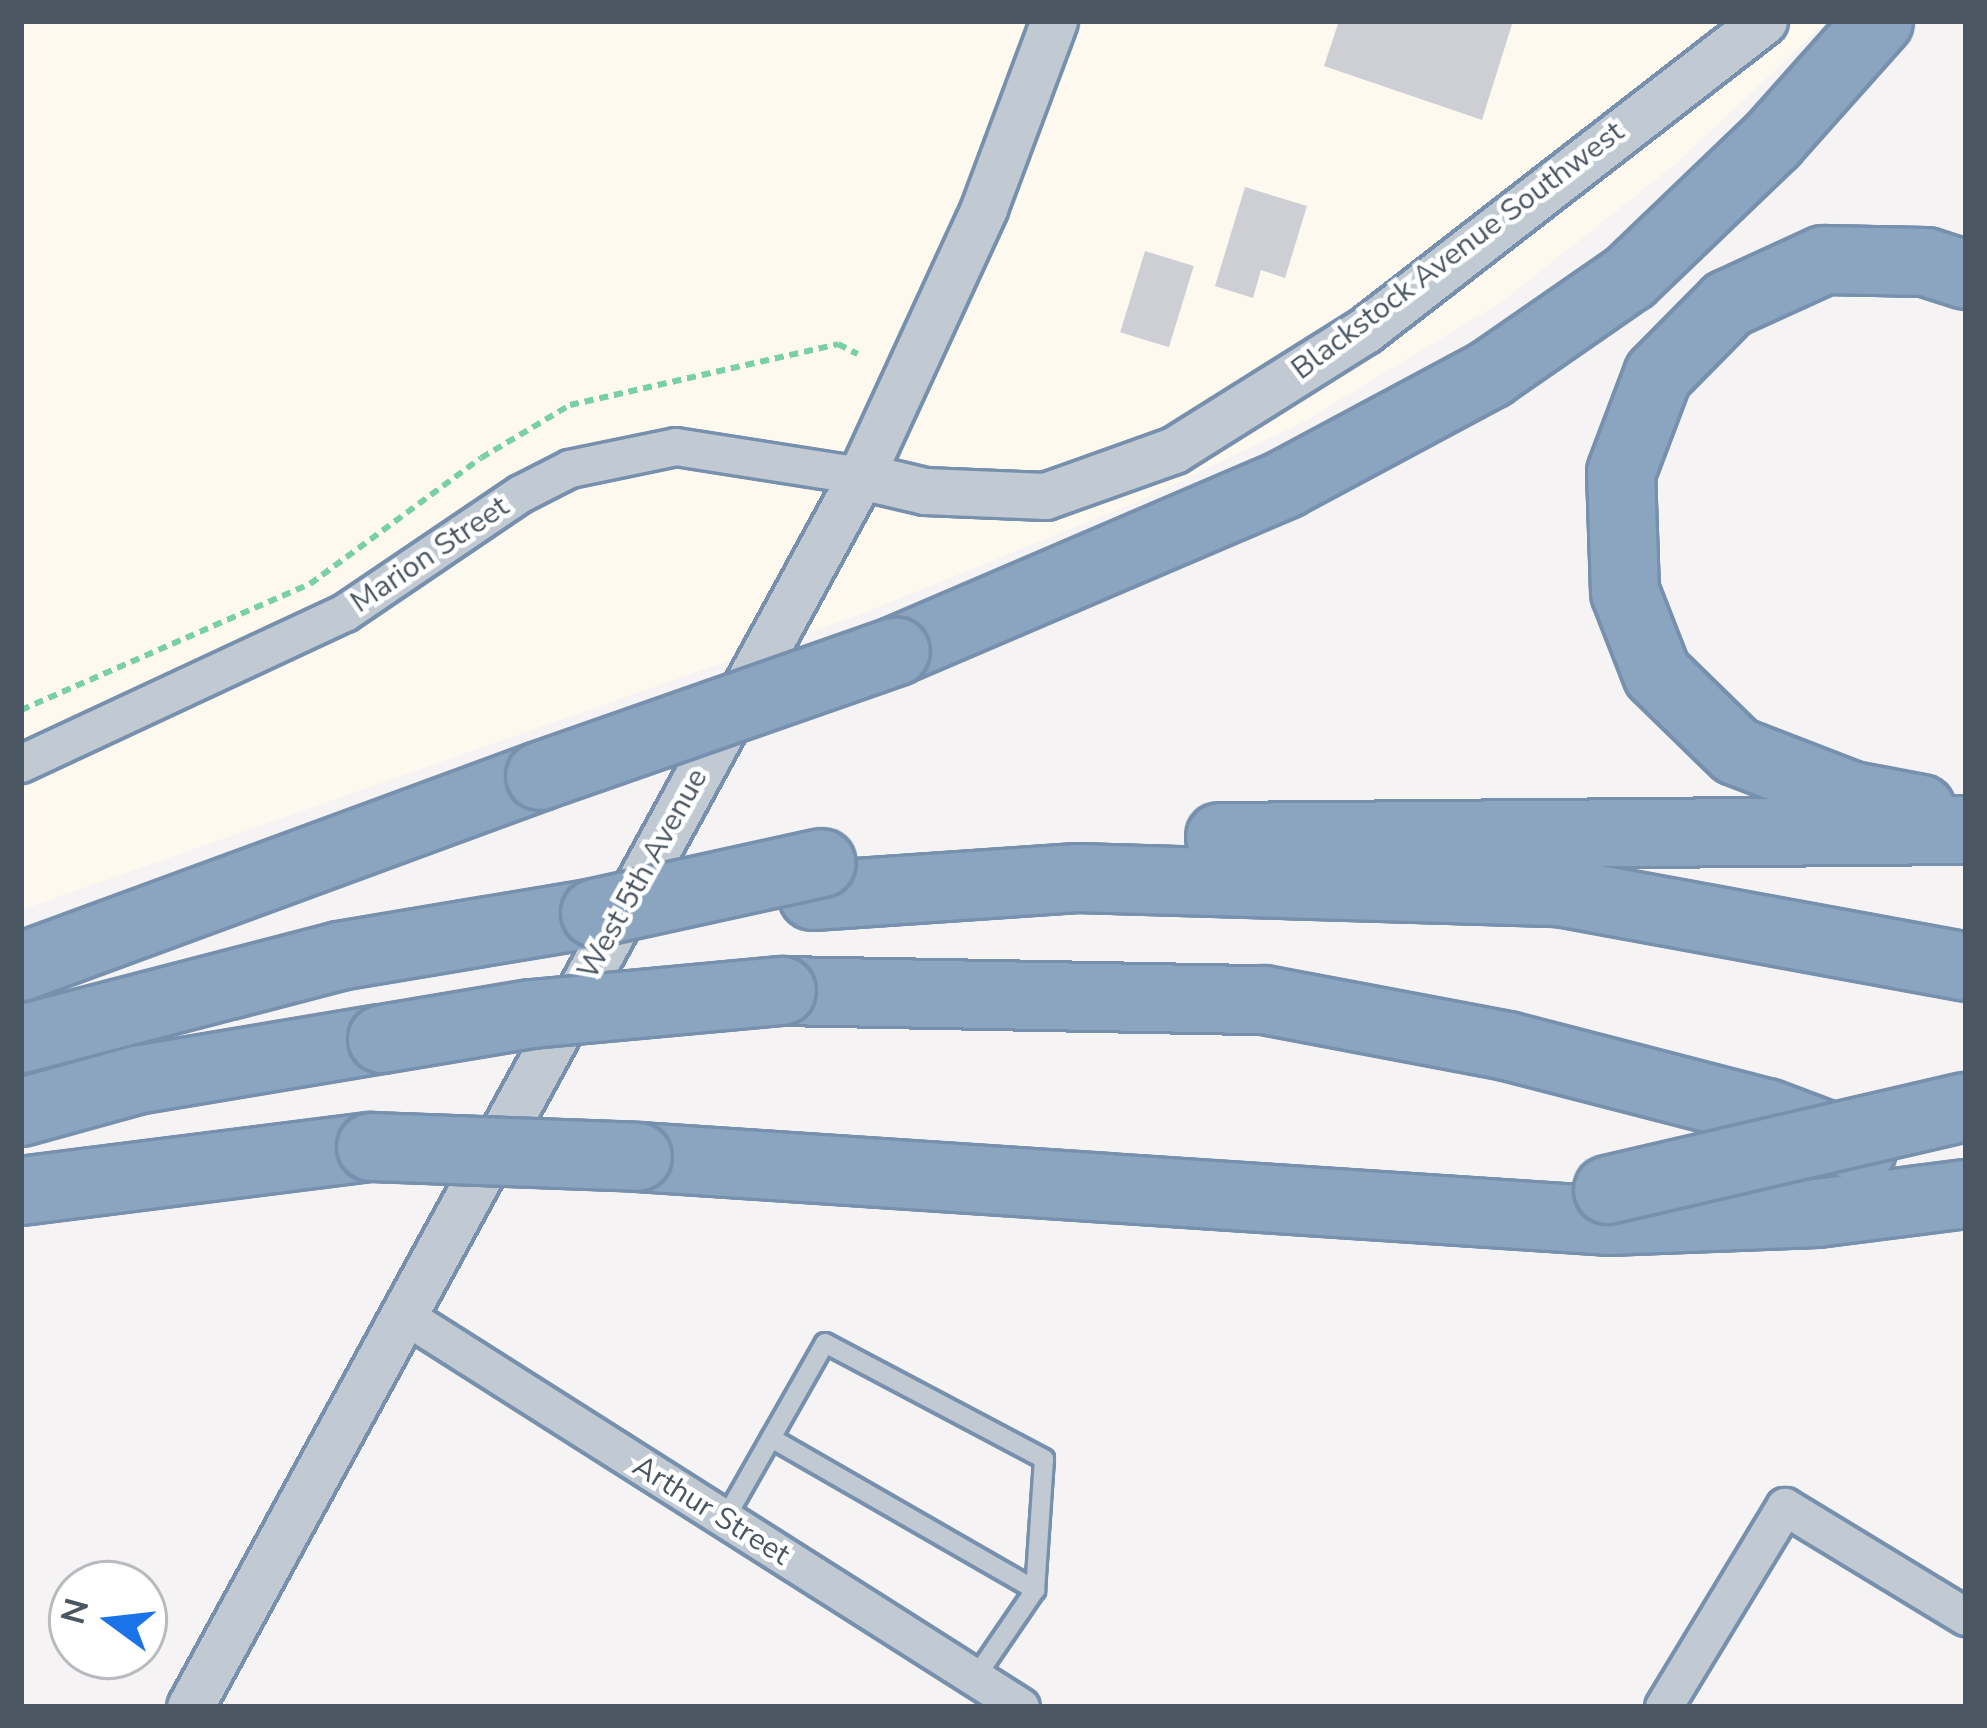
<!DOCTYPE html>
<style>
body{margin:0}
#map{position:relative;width:1987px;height:1728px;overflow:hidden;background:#f5f3f3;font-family:"Nunito Sans",sans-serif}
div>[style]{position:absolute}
.commercial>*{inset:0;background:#fdf9ef}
.building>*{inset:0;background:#cdcfd5;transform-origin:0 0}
.path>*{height:6px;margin-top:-3px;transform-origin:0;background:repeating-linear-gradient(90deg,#7ad0a6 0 9px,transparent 0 15px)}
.roads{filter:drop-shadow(3px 0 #7690ad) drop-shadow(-3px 0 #7690ad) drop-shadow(0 3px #7690ad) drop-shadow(0 -3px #7690ad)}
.service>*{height:18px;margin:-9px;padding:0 9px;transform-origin:9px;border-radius:9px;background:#c1cad2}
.minor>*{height:36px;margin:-18px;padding:0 18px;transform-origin:18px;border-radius:18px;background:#c1cad2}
.tertiary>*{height:45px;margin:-22.5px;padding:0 22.5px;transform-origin:22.5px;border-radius:22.5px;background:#c1cad2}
.motorway>*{height:66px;margin:-33px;padding:0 33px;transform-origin:33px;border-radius:33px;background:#8ba5c1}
.bridges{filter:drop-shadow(3px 0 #7690ad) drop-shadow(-3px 0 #7690ad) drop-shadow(0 3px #7690ad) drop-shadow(0 -3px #7690ad)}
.motorway-bridge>*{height:66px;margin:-33px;padding:0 33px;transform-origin:33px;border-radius:33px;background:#8ba5c1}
span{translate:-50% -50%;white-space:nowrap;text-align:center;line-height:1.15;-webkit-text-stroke:9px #fff;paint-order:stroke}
.street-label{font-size:30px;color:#4a5661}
.frame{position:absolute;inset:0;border:24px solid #4a5661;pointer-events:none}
.north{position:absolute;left:48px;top:1560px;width:120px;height:120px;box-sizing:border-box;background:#fff;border:3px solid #b7bbc0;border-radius:50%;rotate:285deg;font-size:33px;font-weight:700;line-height:48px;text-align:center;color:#4a5661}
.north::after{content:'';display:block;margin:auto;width:42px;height:54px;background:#1a73e8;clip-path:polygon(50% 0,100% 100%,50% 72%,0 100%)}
</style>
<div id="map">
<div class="commercial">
<div style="clip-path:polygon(21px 21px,1827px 21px,1680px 160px,1506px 299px,1305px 421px,1144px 499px,861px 614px,21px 910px)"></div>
</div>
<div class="building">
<div style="clip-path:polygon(1339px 21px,1513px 21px,1482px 120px,1324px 66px)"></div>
<div style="clip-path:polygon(1245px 187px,1307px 206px,1285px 278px,1261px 270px,1253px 298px,1215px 286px)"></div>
<div style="left:1145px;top:251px;width:51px;height:85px;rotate:17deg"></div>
</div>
<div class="path">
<div style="left:21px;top:710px;width:315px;rotate:-23.6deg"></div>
<div style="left:310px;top:584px;width:212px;rotate:-36.4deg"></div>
<div style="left:481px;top:458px;width:104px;rotate:-30.8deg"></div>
<div style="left:570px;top:405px;width:275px;rotate:-12.8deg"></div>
<div style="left:838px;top:344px;width:22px;rotate:27deg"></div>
</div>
<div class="roads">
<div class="service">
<div style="left:771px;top:1438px;width:305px;rotate:29.9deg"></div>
<div style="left:725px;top:1519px;width:202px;rotate:-60.4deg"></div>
<div style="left:825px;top:1343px;width:248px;rotate:27.9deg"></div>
<div style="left:1044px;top:1459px;width:131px;rotate:93.9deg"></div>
<div style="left:1035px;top:1590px;width:107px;rotate:124.3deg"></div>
</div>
<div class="minor">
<div style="left:21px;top:764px;width:357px;rotate:-25deg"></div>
<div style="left:345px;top:613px;width:212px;rotate:-34.1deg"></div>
<div style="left:521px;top:494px;width:55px;rotate:-27deg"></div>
<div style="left:570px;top:469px;width:108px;rotate:-11.7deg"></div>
<div style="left:676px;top:447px;width:187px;rotate:8.9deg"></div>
<div style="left:402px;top:1314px;width:733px;rotate:32.41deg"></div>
<div style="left:1664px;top:1707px;width:234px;rotate:-58.8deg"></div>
<div style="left:1785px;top:1507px;width:212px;rotate:31.3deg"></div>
</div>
<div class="tertiary">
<div style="left:861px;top:476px;width:66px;rotate:13.2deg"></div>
<div style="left:925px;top:491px;width:120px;rotate:2.4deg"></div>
<div style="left:1045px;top:496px;width:137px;rotate:-19.6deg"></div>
<div style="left:1174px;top:450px;width:224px;rotate:-32.1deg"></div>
<div style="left:1364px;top:331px;width:506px;rotate:-37.78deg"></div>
<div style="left:190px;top:1707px;width:1402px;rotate:-61.41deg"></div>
<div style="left:861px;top:476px;width:295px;rotate:-65.3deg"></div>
<div style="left:984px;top:208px;width:200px;rotate:-69.5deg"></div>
</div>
<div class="motorway">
<div style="left:896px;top:651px;width:423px;rotate:-23.2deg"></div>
<div style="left:1285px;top:484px;width:233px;rotate:-28.2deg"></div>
<div style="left:1490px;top:374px;width:170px;rotate:-34.7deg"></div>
<div style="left:1630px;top:277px;width:197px;rotate:-43.8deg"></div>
<div style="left:1772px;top:141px;width:161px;rotate:-48.3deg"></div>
<div style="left:1921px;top:809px;width:70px;rotate:-169.3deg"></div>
<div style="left:1852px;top:796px;width:124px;rotate:-158.8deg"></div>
<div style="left:1736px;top:751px;width:110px;rotate:-135.7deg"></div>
<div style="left:1657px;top:674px;width:88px;rotate:-111.3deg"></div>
<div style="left:1625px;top:592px;width:119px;rotate:-91.9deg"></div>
<div style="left:1621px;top:473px;width:105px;rotate:-69.3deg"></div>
<div style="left:1658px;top:375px;width:100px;rotate:-45.4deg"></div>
<div style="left:1728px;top:304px;width:106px;rotate:-24.6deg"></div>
<div style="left:1824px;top:260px;width:102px;rotate:1.1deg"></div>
<div style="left:1926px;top:262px;width:42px;rotate:18deg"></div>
<div style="left:1220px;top:837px;width:746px;rotate:-0.54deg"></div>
<div style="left:813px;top:896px;width:265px;rotate:-3.9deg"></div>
<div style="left:1077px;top:878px;width:482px;rotate:1.7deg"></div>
<div style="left:1559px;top:892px;width:414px;rotate:10.4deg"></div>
<div style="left:21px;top:967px;width:553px;rotate:-20.2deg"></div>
<div style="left:782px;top:991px;width:482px;rotate:1.1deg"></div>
<div style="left:1264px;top:1000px;width:247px;rotate:10.7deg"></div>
<div style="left:1507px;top:1046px;width:268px;rotate:14.5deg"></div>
<div style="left:1767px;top:1113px;width:102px;rotate:20.8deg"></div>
<div style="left:21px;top:1039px;width:329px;rotate:-14.6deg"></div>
<div style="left:339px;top:956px;width:260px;rotate:-9.5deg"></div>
<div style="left:21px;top:1112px;width:119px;rotate:-15.5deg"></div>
<div style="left:136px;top:1080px;width:249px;rotate:-9.5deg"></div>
<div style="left:638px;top:1157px;width:972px;rotate:3.77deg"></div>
<div style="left:1608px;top:1221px;width:209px;rotate:-2.2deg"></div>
<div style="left:1817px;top:1213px;width:150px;rotate:-7.3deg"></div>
<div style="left:21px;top:1191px;width:353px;rotate:-7.2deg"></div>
</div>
</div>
<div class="bridges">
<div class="motorway-bridge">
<div style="left:540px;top:776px;width:377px;rotate:-19.3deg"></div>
<div style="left:595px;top:913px;width:232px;rotate:-12.4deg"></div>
<div style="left:382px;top:1039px;width:152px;rotate:-9.5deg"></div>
<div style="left:532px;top:1014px;width:251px;rotate:-5.3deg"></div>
<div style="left:371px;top:1147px;width:267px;rotate:2.1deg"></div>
<div style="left:1608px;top:1190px;width:367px;rotate:-13.1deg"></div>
</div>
</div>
<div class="street-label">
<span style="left:1458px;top:251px;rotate:-37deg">Blackstock Avenue Southwest</span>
<span style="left:430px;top:555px;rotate:-34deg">Marion Street</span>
<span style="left:643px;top:874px;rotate:-61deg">West 5th Avenue</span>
<span style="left:711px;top:1511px;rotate:32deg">Arthur Street</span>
</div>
<div class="frame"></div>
<div class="north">N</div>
</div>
